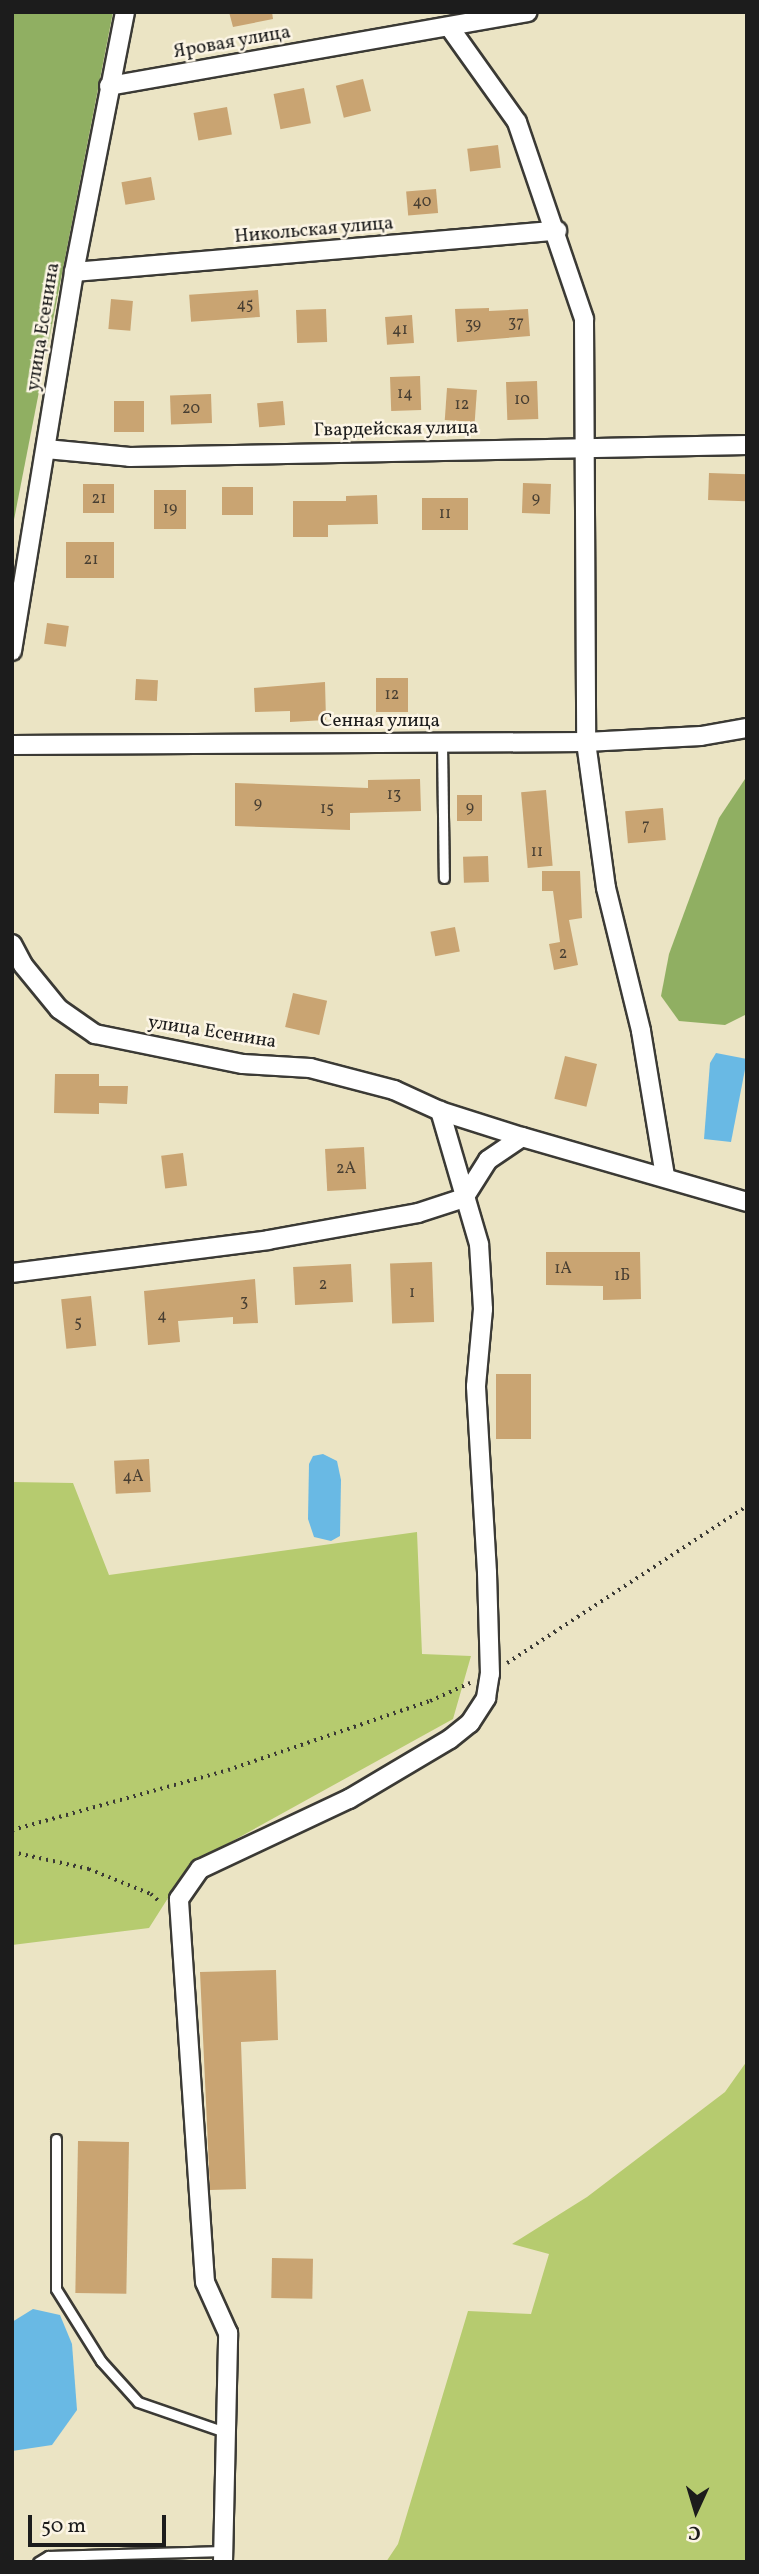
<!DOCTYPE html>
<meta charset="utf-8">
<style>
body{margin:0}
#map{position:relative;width:759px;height:2574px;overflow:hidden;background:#ebe4c4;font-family:Vollkorn,serif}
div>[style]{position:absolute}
.green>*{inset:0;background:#b6cb6f}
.forest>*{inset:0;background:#90af62}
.water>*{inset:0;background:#69b9e4}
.building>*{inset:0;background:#c9a472;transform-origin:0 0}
.path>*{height:3.5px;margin-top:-1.75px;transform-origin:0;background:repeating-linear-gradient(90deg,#3b3a35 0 2px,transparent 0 7px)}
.roads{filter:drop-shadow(2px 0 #3b3a35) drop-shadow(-2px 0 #3b3a35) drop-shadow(0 2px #3b3a35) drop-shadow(0 -2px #3b3a35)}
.service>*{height:9px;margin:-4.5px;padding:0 4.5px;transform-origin:4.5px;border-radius:4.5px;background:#fff}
.minor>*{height:18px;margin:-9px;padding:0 9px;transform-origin:9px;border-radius:9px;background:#fff}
span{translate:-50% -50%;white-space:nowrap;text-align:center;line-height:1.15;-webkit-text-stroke:5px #fcf5e5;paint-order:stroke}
.number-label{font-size:16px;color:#473e32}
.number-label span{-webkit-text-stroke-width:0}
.street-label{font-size:19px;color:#1c1c1c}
.frame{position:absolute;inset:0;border:14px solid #1c1c1c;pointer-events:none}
.north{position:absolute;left:661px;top:2476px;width:70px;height:70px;-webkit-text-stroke:5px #fcf5e5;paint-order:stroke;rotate:184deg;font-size:19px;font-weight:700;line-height:28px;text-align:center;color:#1c1c1c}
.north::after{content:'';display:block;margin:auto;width:24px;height:32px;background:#1c1c1c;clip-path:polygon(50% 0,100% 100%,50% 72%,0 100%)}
.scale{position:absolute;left:28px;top:2515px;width:138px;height:32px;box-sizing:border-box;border:4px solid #1c1c1c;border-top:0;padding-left:9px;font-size:21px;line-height:24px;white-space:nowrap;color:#1c1c1c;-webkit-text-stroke:5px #fcf5e5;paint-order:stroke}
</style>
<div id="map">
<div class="green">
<div style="clip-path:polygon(12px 1482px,73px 1483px,109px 1575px,417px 1532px,422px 1654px,471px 1656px,453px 1719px,189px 1865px,149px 1928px,12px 1945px)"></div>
<div style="clip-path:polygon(747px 2061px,747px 2562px,386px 2562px,398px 2544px,468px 2311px,531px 2314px,549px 2254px,512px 2244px,587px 2197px,725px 2092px)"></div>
</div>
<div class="forest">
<div style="clip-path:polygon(12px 12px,113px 12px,12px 530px)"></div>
<div style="clip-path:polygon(747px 776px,747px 1014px,725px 1025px,679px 1021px,661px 996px,669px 954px,719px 818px)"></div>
</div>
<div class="water">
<div style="clip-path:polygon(716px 1053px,747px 1059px,731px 1142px,704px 1139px,710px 1063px)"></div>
<div style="clip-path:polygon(323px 1454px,337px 1461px,341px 1480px,340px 1536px,331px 1541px,314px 1537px,308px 1519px,309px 1464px,313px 1456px)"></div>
<div style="clip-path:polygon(33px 2309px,60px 2315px,72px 2344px,77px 2410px,52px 2445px,12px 2451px,12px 2322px)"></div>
</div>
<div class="building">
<div style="clip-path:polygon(229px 12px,272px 12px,273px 19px,233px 27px)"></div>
<div style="left:363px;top:79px;width:33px;height:28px;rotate:76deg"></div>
<div style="left:304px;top:88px;width:36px;height:31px;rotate:79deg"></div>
<div style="left:227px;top:107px;width:28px;height:34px;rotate:80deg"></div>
<div style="left:498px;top:145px;width:23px;height:31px;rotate:83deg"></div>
<div style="left:151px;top:177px;width:23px;height:30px;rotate:80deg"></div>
<div style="left:436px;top:189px;width:24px;height:30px;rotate:85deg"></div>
<div style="left:258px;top:290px;width:27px;height:69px;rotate:86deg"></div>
<div style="left:111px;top:299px;width:22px;height:30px;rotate:5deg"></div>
<div style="clip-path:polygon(489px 308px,489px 311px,528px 309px,530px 336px,457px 342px,455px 309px)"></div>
<div style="left:326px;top:309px;width:33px;height:30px;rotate:88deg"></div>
<div style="left:412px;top:315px;width:28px;height:27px;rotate:86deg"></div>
<div style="left:420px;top:376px;width:34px;height:30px;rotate:88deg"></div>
<div style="left:537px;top:381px;width:38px;height:31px;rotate:88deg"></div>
<div style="left:447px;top:388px;width:30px;height:32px;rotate:4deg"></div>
<div style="left:211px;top:394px;width:29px;height:41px;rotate:88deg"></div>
<div style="left:114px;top:401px;width:30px;height:31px"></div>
<div style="left:283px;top:401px;width:24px;height:26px;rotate:85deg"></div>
<div style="left:709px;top:473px;width:38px;height:27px;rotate:2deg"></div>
<div style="left:523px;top:483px;width:28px;height:30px;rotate:2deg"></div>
<div style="left:114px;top:484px;width:29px;height:31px;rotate:90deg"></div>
<div style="left:222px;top:487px;width:31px;height:28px"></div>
<div style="left:154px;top:490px;width:32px;height:39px"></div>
<div style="clip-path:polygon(377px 495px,378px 524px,328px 525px,328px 537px,293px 537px,293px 501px,346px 501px,346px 496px)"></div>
<div style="left:468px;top:498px;width:32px;height:46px;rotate:90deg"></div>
<div style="left:66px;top:542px;width:48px;height:36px"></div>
<div style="left:47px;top:623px;width:22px;height:21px;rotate:8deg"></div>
<div style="left:376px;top:678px;width:32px;height:34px"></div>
<div style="left:136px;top:679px;width:22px;height:21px;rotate:3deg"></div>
<div style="clip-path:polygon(325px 682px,326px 720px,290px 722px,290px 711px,255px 712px,254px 688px)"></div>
<div style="clip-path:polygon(420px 779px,421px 811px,350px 813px,350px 830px,235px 826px,235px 783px,368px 788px,368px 780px)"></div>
<div style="left:546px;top:790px;width:76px;height:25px;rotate:85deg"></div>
<div style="left:457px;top:795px;width:25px;height:26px"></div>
<div style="left:663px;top:808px;width:32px;height:38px;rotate:85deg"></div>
<div style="left:488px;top:856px;width:26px;height:25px;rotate:88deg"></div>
<div style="clip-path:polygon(542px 871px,580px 871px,582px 918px,569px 920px,578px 965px,554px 970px,549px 944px,560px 942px,553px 891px,542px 891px)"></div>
<div style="left:455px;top:927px;width:25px;height:25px;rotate:79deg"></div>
<div style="left:293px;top:993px;width:35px;height:35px;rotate:13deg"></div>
<div style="left:565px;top:1056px;width:33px;height:44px;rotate:14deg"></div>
<div style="clip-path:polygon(55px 1074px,99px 1074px,99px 1086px,128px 1086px,127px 1104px,99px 1103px,99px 1114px,54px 1113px)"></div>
<div style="left:364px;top:1147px;width:42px;height:39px;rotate:87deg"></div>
<div style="left:183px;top:1153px;width:33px;height:22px;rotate:83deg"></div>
<div style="clip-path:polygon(546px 1252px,640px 1252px,641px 1299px,603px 1300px,603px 1286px,546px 1285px)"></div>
<div style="left:432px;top:1262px;width:60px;height:42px;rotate:88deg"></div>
<div style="left:351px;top:1264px;width:38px;height:58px;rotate:87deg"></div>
<div style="clip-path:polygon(255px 1279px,258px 1323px,233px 1324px,233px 1317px,178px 1321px,180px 1342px,148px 1345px,144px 1291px)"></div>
<div style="left:91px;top:1296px;width:50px;height:30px;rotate:84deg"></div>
<div style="left:496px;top:1374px;width:35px;height:65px"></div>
<div style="left:149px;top:1459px;width:33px;height:35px;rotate:87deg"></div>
<div style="clip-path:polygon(276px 1970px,278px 2040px,241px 2042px,246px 2189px,210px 2190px,200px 1972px)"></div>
<div style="left:78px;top:2141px;width:51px;height:152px;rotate:1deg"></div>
<div style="left:272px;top:2258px;width:41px;height:40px;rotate:1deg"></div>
</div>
<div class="path">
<div style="left:507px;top:1663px;width:287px;rotate:-33.2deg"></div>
<div style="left:12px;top:1830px;width:224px;rotate:-15.5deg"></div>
<div style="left:228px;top:1770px;width:213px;rotate:-18.9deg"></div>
<div style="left:430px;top:1701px;width:44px;rotate:-24.2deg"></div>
<div style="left:12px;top:1852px;width:79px;rotate:12.4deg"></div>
<div style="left:89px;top:1869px;width:67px;rotate:22deg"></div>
<div style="left:151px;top:1894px;width:13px;rotate:42deg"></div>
</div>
<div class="roads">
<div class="service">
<div style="left:442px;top:743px;width:135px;rotate:89.2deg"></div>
<div style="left:56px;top:2139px;width:150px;rotate:90deg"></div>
<div style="left:56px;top:2289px;width:85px;rotate:58deg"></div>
<div style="left:101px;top:2361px;width:55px;rotate:47.9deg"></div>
<div style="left:138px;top:2402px;width:92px;rotate:19deg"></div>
<div style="left:38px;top:2562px;width:12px;rotate:-31deg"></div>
<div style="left:48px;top:2556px;width:176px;rotate:-1.6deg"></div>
</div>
<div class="minor">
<div style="left:450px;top:28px;width:115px;rotate:54.5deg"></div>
<div style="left:517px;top:122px;width:208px;rotate:71.2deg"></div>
<div style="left:584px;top:319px;width:423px;rotate:89.7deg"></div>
<div style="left:586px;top:742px;width:147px;rotate:82.2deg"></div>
<div style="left:606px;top:888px;width:147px;rotate:76.2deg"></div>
<div style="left:641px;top:1031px;width:147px;rotate:80.6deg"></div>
<div style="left:109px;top:86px;width:425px;rotate:-10deg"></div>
<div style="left:74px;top:272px;width:485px;rotate:-4.9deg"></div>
<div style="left:46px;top:449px;width:84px;rotate:5.4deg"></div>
<div style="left:130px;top:457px;width:617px;rotate:-1.11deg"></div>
<div style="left:12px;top:651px;width:384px;rotate:-80.7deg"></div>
<div style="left:74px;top:272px;width:265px;rotate:-78.9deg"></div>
<div style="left:12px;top:745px;width:574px;rotate:-0.3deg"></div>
<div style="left:586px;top:742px;width:115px;rotate:-3deg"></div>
<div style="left:701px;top:736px;width:47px;rotate:-9.9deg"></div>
<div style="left:12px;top:944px;width:24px;rotate:62deg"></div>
<div style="left:23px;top:965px;width:57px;rotate:50.7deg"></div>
<div style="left:59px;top:1009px;width:44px;rotate:34.8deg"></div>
<div style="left:95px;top:1034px;width:151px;rotate:11.5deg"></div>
<div style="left:243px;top:1064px;width:67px;rotate:3.4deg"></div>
<div style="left:310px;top:1068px;width:87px;rotate:14.7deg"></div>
<div style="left:394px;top:1090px;width:51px;rotate:24.5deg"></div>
<div style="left:440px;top:1111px;width:86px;rotate:17.6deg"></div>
<div style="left:522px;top:1137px;width:234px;rotate:16.1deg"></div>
<div style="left:12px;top:1273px;width:258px;rotate:-7.3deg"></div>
<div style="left:268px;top:1240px;width:152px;rotate:-10.2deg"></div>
<div style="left:418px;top:1213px;width:48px;rotate:-18.1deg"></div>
<div style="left:464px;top:1198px;width:45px;rotate:-57.7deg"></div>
<div style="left:488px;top:1160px;width:41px;rotate:-34.1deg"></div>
<div style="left:223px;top:2562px;width:229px;rotate:-88.7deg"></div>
<div style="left:228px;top:2333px;width:56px;rotate:-114.3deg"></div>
<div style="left:205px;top:2282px;width:384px;rotate:-93.9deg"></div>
<div style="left:179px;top:1899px;width:37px;rotate:-55deg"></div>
<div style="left:200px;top:1869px;width:165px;rotate:-25.2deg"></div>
<div style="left:349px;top:1799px;width:117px;rotate:-30.7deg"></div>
<div style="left:450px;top:1739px;width:26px;rotate:-39deg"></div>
<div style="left:470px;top:1723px;width:30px;rotate:-57deg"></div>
<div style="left:486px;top:1698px;width:24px;rotate:-81deg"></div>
<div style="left:490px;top:1674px;width:102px;rotate:-91.7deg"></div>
<div style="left:487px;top:1572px;width:186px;rotate:-93.4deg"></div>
<div style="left:476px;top:1386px;width:77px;rotate:-84.8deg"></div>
<div style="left:483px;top:1309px;width:65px;rotate:-93.5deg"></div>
<div style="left:479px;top:1244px;width:139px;rotate:-106.3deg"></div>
</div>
</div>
<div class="number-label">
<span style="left:422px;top:202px">40</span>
<span style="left:245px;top:305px">45</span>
<span style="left:516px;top:323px">37</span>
<span style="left:473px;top:325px">39</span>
<span style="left:400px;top:330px">41</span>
<span style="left:405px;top:394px">14</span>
<span style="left:522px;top:400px">10</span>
<span style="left:462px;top:405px">12</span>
<span style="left:191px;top:409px">20</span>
<span style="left:99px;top:499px">21</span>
<span style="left:536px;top:499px">9</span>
<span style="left:170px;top:509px">19</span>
<span style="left:445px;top:514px">11</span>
<span style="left:91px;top:560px">21</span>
<span style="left:392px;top:695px">12</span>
<span style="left:394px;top:795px">13</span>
<span style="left:258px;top:804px">9</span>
<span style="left:470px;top:808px">9</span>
<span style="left:327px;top:809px">15</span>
<span style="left:646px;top:826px">7</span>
<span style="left:537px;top:852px">11</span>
<span style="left:563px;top:954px">2</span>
<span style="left:346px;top:1169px">2А</span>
<span style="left:563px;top:1269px">1А</span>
<span style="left:622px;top:1276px">1Б</span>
<span style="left:323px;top:1285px">2</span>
<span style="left:412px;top:1293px">1</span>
<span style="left:244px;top:1302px">3</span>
<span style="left:162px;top:1316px">4</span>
<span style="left:78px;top:1323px">5</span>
<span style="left:133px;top:1477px">4А</span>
</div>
<div class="street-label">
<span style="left:232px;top:43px;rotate:-10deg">Яровая улица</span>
<span style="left:314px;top:231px;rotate:-5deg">Никольская улица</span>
<span style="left:44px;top:327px;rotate:-81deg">улица Есенина</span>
<span style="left:396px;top:430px;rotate:-1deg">Гвардейская улица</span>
<span style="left:380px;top:722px">Сенная улица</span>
<span style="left:212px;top:1033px;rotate:9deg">улица Есенина</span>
</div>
<div class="frame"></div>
<div class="north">С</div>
<div class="scale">50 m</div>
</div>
